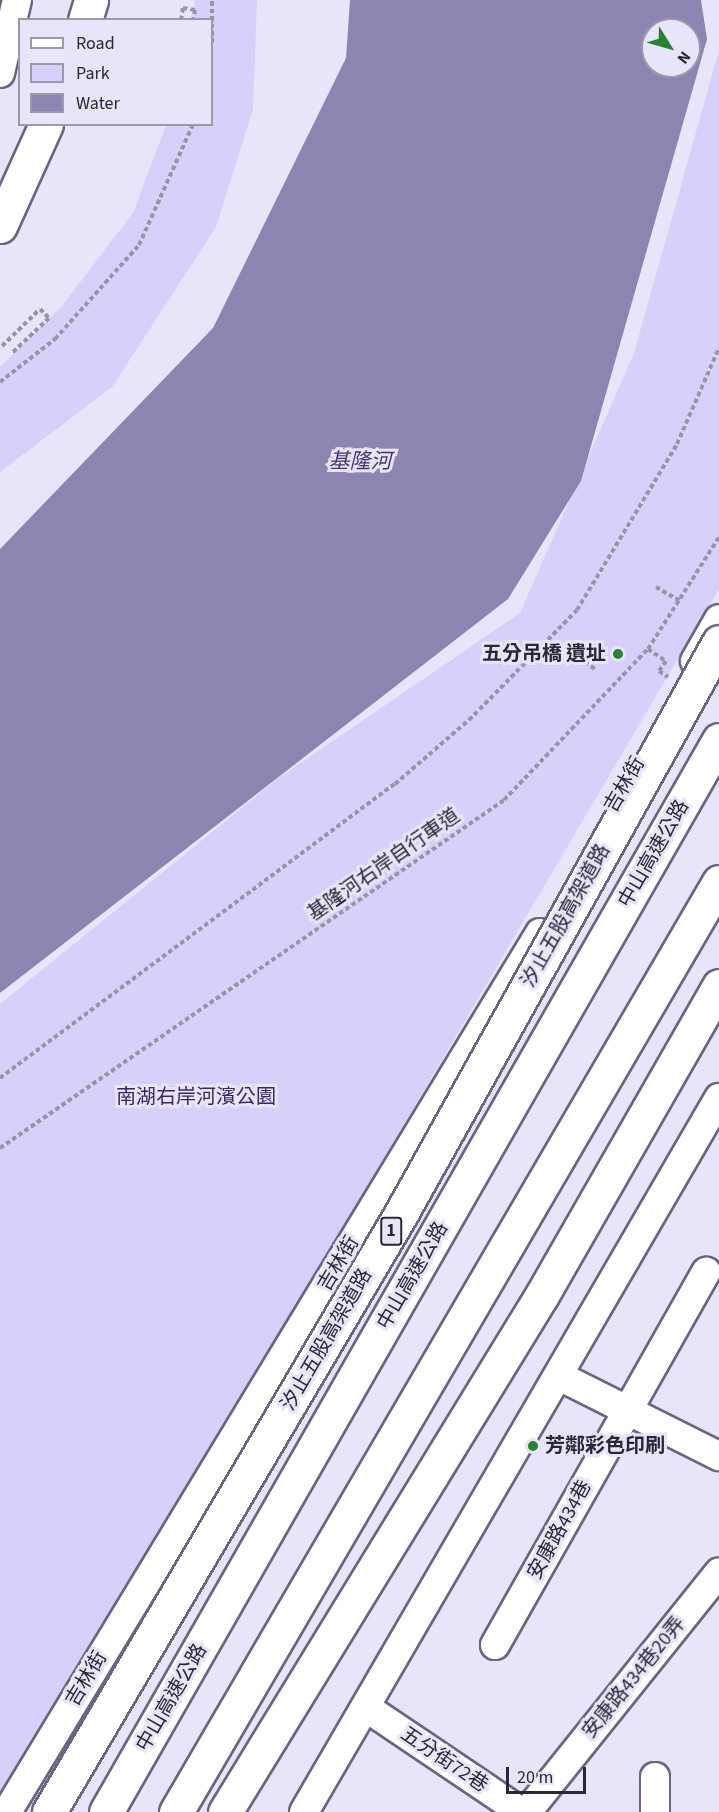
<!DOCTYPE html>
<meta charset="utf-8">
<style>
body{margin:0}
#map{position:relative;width:719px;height:1812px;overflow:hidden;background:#e8e4fa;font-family:"Source Sans 3","Noto Sans TC",sans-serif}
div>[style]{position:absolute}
.green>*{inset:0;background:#d8d0fa}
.water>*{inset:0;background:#8e84b2}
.path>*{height:4px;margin-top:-2px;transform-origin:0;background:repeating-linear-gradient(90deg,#9794a6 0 4.5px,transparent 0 7.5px)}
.roads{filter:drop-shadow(2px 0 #6b6483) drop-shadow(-2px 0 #6b6483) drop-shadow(0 2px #6b6483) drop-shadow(0 -2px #6b6483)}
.minor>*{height:28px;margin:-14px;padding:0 14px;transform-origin:14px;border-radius:14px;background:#fff}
.highway>*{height:33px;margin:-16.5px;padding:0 16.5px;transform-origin:16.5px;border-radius:16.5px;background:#fff}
.bridges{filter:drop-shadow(2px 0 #6b6483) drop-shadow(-2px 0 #6b6483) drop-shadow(0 2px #6b6483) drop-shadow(0 -2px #6b6483)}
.highway-bridge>*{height:33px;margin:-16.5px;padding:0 16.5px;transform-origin:16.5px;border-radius:16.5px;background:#fff}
.dots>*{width:16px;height:16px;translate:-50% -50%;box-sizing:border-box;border:3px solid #e8e4fa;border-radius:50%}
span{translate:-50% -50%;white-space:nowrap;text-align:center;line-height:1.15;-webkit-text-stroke:6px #e8e4fa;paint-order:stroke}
.shield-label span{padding:2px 4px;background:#e8e4fa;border:2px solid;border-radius:4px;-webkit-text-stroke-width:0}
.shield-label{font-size:18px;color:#2a2835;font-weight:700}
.poi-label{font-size:20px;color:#2a2835;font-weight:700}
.right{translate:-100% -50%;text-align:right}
.left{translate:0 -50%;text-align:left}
.street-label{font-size:20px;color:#2a2835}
.park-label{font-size:20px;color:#392761}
.water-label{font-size:21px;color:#45346f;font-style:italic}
.legend{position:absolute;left:18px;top:18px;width:195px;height:108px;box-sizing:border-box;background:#e8e4fa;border:2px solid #9c99ab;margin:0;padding:8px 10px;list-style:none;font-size:18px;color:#2a2835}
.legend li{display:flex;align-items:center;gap:12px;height:30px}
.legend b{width:30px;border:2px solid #9c99ab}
.north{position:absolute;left:641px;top:18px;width:60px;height:60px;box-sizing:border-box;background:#e8e4fa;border:2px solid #9c99ab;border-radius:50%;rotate:127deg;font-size:16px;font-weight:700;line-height:24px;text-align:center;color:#2a2835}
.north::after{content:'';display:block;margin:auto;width:21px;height:27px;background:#298231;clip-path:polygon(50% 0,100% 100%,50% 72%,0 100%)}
.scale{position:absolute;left:506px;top:1767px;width:80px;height:27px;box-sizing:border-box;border:3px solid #2a2835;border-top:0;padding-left:8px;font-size:18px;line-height:21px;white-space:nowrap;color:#2a2835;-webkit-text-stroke:4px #e8e4fa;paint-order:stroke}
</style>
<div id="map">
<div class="green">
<div style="clip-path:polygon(195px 0,257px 0,253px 109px,216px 227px,112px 387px,0 472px,0 367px,61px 307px,133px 213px,166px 125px,212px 124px,212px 20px,193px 19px)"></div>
<div style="clip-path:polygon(719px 50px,719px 589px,0 1811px,0 1004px,280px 777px,520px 613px,634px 353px)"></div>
</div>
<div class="water">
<div style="clip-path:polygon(evenodd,350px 0,701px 0,707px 39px,581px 481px,508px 599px,0 993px,0 549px,213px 328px,346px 58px,350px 0,653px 30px,689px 30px,689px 66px,653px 66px,653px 30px)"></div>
</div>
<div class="path">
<div style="left:181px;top:20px;width:12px;rotate:-81deg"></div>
<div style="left:183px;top:8px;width:12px;rotate:9deg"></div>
<div style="left:195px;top:10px;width:10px;rotate:101deg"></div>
<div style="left:212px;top:43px;width:43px;rotate:-90deg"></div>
<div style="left:2px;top:346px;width:53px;rotate:-44.2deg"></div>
<div style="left:40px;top:309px;width:13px;rotate:45deg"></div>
<div style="left:49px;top:318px;width:51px;rotate:136.6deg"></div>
<div style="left:0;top:382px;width:70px;rotate:-38deg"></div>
<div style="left:55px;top:339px;width:126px;rotate:-48.2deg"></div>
<div style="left:139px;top:245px;width:133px;rotate:-65.9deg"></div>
<div style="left:656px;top:587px;width:28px;rotate:30deg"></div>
<div style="left:648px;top:649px;width:22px;rotate:34deg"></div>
<div style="left:666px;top:661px;width:12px;rotate:125deg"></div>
<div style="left:659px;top:671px;width:11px;rotate:34deg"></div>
<div style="left:579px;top:657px;width:20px;rotate:37deg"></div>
<div style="left:0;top:1078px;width:492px;rotate:-36.7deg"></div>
<div style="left:395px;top:784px;width:98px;rotate:-40.9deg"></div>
<div style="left:469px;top:720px;width:154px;rotate:-45.5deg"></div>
<div style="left:577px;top:610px;width:194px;rotate:-58.9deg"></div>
<div style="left:677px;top:444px;width:105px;rotate:-66.4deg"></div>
<div style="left:0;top:1148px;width:612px;rotate:-34.62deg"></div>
<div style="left:504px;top:800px;width:209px;rotate:-46.4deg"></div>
<div style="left:648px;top:649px;width:133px;rotate:-57.6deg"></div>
</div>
<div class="roads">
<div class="minor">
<div style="left:0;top:73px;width:75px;rotate:-76.9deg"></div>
<div style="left:695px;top:661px;width:48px;rotate:-60.3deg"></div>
<div style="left:559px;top:1376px;width:179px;rotate:26.6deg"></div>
<div style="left:495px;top:1645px;width:429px;rotate:-60.5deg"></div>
<div style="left:367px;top:1708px;width:186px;rotate:34deg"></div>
<div style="left:7px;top:1812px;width:1028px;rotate:-58.77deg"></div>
<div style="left:304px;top:1812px;width:826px;rotate:-59.83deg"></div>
<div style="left:527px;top:1812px;width:307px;rotate:-51.3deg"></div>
<div style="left:655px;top:1812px;width:35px;rotate:-90deg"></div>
</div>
<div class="highway">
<div style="left:85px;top:20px;width:21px;rotate:-73deg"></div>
<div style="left:0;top:226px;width:112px;rotate:-65.7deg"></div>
<div style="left:106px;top:1812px;width:1235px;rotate:-60.24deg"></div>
<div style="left:176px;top:1812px;width:1077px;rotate:-59.72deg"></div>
<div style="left:225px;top:1812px;width:606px;rotate:-58.49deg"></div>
<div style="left:542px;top:1295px;width:356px;rotate:-60.2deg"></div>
</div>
</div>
<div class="bridges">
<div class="highway-bridge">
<div style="left:49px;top:1812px;width:696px;rotate:-59.53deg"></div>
<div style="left:402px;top:1212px;width:652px;rotate:-60.92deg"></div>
</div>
</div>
<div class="dots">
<div style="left:618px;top:654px;background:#298231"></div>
<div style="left:533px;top:1446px;background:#298231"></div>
</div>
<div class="shield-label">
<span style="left:391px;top:1231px">1</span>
</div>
<div class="poi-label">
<span class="right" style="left:606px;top:654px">五分吊橋 遺址</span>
<span class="left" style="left:545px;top:1446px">芳鄰彩色印刷</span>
</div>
<div class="street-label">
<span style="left:625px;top:785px;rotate:-60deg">吉林街</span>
<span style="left:654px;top:854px;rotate:-60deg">中山高速公路</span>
<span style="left:384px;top:865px;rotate:-35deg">基隆河右岸自行車道</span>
<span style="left:566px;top:916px;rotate:-61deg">汐止五股高架道路</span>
<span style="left:339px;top:1264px;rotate:-59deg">吉林街</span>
<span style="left:413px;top:1276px;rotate:-60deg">中山高速公路</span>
<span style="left:327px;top:1340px;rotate:-60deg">汐止五股高架道路</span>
<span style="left:560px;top:1530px;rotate:-61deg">安康路434巷</span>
<span style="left:634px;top:1678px;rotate:-51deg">安康路434巷20弄</span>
<span style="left:87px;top:1679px;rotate:-59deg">吉林街</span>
<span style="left:172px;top:1698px;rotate:-60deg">中山高速公路</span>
<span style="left:444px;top:1760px;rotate:34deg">五分街72巷</span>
</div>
<div class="park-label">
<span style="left:196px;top:1097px">南湖右岸河濱公園</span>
</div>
<div class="water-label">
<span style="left:360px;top:461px">基隆河</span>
</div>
<ul class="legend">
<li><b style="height:8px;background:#fff"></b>Road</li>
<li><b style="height:16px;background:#d8d0fa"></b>Park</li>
<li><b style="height:16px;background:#8e84b2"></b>Water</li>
</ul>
<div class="north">N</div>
<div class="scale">20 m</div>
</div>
